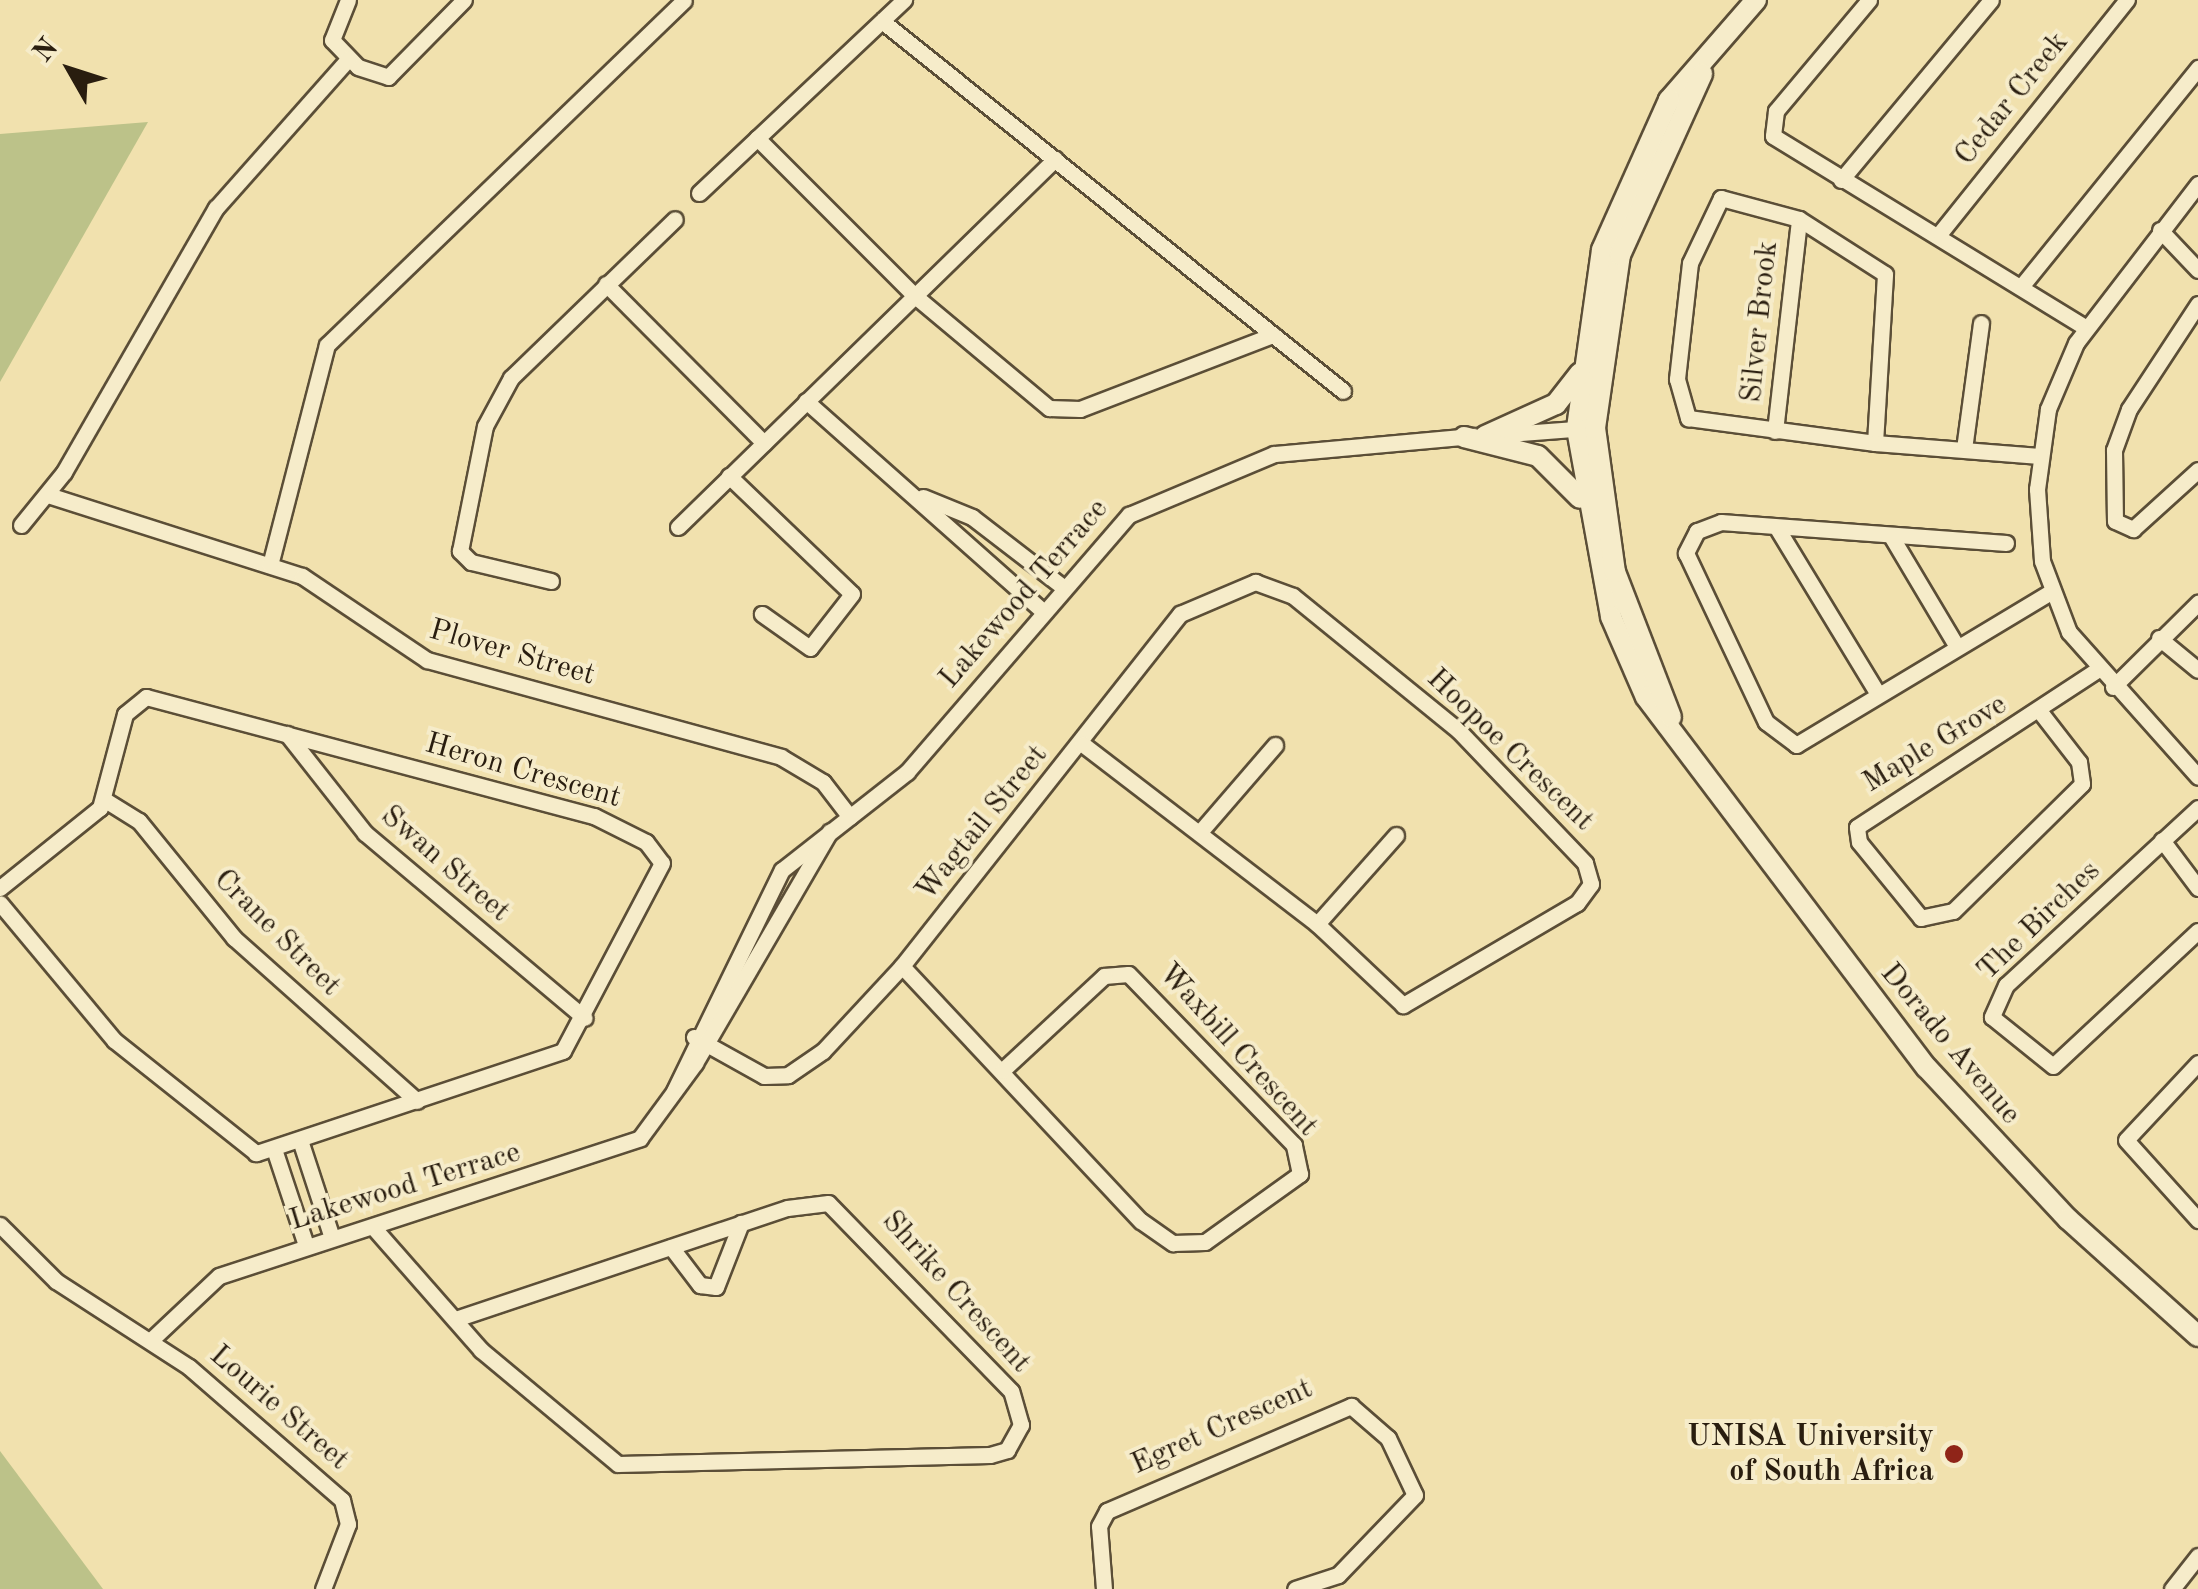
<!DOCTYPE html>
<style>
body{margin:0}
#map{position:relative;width:2198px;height:1589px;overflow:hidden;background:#f1e1ae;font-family:"Old Standard TT",serif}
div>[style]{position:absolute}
.green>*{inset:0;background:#bcc289}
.roads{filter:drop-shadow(2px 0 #5b4e37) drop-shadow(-2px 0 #5b4e37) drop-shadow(0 2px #5b4e37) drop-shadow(0 -2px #5b4e37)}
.street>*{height:15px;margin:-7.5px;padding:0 7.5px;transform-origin:7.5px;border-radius:7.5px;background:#f6ecca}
.secondary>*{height:20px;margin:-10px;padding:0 10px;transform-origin:10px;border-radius:10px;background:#f6ecca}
.dots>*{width:28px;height:28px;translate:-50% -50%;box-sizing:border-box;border:5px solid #f6ecca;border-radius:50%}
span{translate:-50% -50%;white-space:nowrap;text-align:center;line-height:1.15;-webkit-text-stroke:8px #f6ecca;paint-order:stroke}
.street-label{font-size:30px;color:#291d0f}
.poi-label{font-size:30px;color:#291d0f;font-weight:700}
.right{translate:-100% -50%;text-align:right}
.north{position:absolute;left:20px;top:20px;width:100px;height:100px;-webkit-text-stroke:8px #f6ecca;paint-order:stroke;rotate:309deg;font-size:28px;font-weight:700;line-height:40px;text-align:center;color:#291d0f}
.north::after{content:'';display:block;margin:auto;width:35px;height:45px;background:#291d0f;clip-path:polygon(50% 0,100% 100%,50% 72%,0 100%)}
</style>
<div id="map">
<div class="green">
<div style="clip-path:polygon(148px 122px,0 382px,0 134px)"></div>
<div style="clip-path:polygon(0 1451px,103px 1589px,0 1589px)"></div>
</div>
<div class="roads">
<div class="street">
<div style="left:348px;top:0;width:43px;rotate:111.8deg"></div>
<div style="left:332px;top:40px;width:37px;rotate:46deg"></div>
<div style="left:358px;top:67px;width:32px;rotate:18deg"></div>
<div style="left:388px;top:77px;width:108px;rotate:-45.4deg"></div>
<div style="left:1869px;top:0;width:145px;rotate:130deg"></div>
<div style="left:1776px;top:111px;width:25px;rotate:97deg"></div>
<div style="left:1773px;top:136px;width:366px;rotate:31.5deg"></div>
<div style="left:882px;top:21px;width:591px;rotate:38.75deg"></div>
<div style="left:757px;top:138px;width:223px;rotate:45deg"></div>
<div style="left:915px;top:296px;width:175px;rotate:39.9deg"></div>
<div style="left:1049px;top:408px;width:31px;rotate:2deg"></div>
<div style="left:1080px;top:409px;width:207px;rotate:-21deg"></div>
<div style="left:1841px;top:180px;width:234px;rotate:-50.2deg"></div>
<div style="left:2198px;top:184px;width:200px;rotate:127.5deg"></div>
<div style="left:2076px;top:343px;width:72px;rotate:113deg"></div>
<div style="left:2048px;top:409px;width:81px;rotate:97.8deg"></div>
<div style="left:2037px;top:489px;width:72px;rotate:86deg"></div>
<div style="left:2042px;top:561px;width:76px;rotate:69.2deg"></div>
<div style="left:2069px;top:632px;width:194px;rotate:48.3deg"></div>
<div style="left:699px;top:193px;width:282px;rotate:-43.3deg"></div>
<div style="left:2160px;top:230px;width:55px;rotate:46.5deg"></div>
<div style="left:1940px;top:233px;width:299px;rotate:-51.3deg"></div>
<div style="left:2024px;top:283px;width:277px;rotate:-51deg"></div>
<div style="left:606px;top:284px;width:224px;rotate:45.2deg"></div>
<div style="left:2198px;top:304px;width:126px;rotate:123.3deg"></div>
<div style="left:2129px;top:409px;width:44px;rotate:110.1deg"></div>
<div style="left:2114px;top:450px;width:71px;rotate:89.2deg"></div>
<div style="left:2115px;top:521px;width:20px;rotate:24deg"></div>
<div style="left:2133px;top:529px;width:88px;rotate:-42.2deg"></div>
<div style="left:806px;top:401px;width:314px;rotate:41.6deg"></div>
<div style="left:1775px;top:431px;width:213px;rotate:-83.5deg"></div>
<div style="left:1496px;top:435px;width:92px;rotate:-4.4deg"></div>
<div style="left:1875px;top:443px;width:169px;rotate:-86.6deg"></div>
<div style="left:1885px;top:274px;width:102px;rotate:-147.4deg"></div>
<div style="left:1799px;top:219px;width:81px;rotate:-164.9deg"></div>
<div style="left:1721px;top:198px;width:72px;rotate:115.5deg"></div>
<div style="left:1690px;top:263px;width:117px;rotate:96.4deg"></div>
<div style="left:1677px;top:379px;width:41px;rotate:74.2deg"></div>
<div style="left:1688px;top:418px;width:189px;rotate:7.6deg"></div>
<div style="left:1875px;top:443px;width:165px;rotate:4.5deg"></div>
<div style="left:1964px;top:449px;width:127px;rotate:-82.3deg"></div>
<div style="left:729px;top:476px;width:170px;rotate:43.8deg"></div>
<div style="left:852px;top:594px;width:68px;rotate:127.9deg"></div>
<div style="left:810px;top:648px;width:59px;rotate:-144.7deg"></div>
<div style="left:48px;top:495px;width:267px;rotate:17.7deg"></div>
<div style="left:302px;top:576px;width:151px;rotate:33.9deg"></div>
<div style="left:427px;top:660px;width:367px;rotate:15.3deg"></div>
<div style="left:781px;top:757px;width:49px;rotate:30.8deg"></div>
<div style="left:823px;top:782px;width:44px;rotate:52.4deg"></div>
<div style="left:923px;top:497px;width:53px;rotate:22.2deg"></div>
<div style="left:972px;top:517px;width:115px;rotate:37.6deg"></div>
<div style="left:21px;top:525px;width:68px;rotate:-50.9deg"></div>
<div style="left:64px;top:472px;width:305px;rotate:-60.1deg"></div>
<div style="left:216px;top:208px;width:200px;rotate:-48.4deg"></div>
<div style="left:678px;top:527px;width:527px;rotate:-44.31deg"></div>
<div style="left:1777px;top:528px;width:194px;rotate:58.7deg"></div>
<div style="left:1891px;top:536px;width:127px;rotate:59.2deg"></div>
<div style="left:2006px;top:543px;width:286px;rotate:-175.8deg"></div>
<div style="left:1721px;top:522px;width:26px;rotate:159deg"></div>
<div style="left:1697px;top:531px;width:25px;rotate:117deg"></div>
<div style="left:1686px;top:553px;width:187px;rotate:64.7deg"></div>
<div style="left:1766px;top:722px;width:38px;rotate:37deg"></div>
<div style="left:1796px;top:745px;width:297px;rotate:-31deg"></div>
<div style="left:270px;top:565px;width:227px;rotate:-75.5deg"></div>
<div style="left:327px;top:345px;width:496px;rotate:-44deg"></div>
<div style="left:551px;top:581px;width:82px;rotate:-166.6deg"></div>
<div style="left:471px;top:562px;width:16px;rotate:-135deg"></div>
<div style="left:460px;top:551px;width:127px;rotate:-78.7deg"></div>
<div style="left:485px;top:426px;width:55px;rotate:-61.6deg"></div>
<div style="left:511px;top:378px;width:228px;rotate:-44.1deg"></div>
<div style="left:2159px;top:638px;width:50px;rotate:39.4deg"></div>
<div style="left:2113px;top:687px;width:120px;rotate:-44.7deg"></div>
<div style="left:2041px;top:713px;width:62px;rotate:52.2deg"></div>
<div style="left:2079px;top:762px;width:22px;rotate:82deg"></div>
<div style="left:2082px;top:784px;width:181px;rotate:135.4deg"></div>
<div style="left:1953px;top:911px;width:33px;rotate:168deg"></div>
<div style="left:1921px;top:918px;width:98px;rotate:-129.2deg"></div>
<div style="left:1859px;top:842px;width:15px;rotate:-98deg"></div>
<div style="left:1857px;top:827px;width:287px;rotate:-33.2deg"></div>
<div style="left:287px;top:734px;width:126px;rotate:51.8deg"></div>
<div style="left:365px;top:833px;width:287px;rotate:40.1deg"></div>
<div style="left:105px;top:800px;width:40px;rotate:32deg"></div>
<div style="left:139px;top:821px;width:151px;rotate:50.9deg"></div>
<div style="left:234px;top:938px;width:245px;rotate:41.7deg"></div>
<div style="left:2198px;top:808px;width:261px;rotate:137.3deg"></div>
<div style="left:2006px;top:985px;width:35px;rotate:114deg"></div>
<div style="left:1992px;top:1017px;width:78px;rotate:38.8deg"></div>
<div style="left:2053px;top:1066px;width:198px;rotate:-43deg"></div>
<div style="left:1200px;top:832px;width:115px;rotate:-49.2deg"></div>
<div style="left:2162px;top:840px;width:60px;rotate:53.1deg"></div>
<div style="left:0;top:888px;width:128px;rotate:-38.7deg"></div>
<div style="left:100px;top:808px;width:97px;rotate:-75.1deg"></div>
<div style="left:125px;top:714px;width:27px;rotate:-39deg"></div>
<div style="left:146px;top:697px;width:464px;rotate:14.9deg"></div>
<div style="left:594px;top:816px;width:58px;rotate:26.6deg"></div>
<div style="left:646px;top:842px;width:26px;rotate:53deg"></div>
<div style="left:662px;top:863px;width:212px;rotate:117.8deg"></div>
<div style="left:563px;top:1051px;width:324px;rotate:161.6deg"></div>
<div style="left:256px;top:1153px;width:181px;rotate:-141.5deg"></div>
<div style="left:114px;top:1040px;width:178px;rotate:-129.8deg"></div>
<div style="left:1317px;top:924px;width:119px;rotate:-48.4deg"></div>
<div style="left:902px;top:966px;width:349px;rotate:46.9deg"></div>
<div style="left:1141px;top:1221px;width:39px;rotate:35deg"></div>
<div style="left:1173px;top:1243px;width:32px;rotate:-2deg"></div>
<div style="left:1205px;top:1242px;width:117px;rotate:-35.6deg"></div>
<div style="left:1300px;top:1174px;width:30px;rotate:-102deg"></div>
<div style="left:1294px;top:1145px;width:238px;rotate:-134.1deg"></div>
<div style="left:1128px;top:974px;width:24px;rotate:175deg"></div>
<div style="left:1104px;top:976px;width:138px;rotate:137.1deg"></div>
<div style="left:694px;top:1037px;width:80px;rotate:29.1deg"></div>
<div style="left:764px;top:1076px;width:24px;rotate:-2deg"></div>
<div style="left:788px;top:1075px;width:42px;rotate:-34.4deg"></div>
<div style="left:823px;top:1051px;width:116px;rotate:-47.1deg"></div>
<div style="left:902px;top:966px;width:449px;rotate:-51.7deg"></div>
<div style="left:1180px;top:614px;width:82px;rotate:-23.1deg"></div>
<div style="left:1255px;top:582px;width:40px;rotate:20.2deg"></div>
<div style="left:1293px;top:596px;width:213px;rotate:39.1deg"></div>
<div style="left:1458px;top:730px;width:184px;rotate:46.3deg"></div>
<div style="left:1585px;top:863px;width:22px;rotate:74deg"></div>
<div style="left:1591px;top:884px;width:24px;rotate:126deg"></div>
<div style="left:1577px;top:903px;width:202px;rotate:149.6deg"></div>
<div style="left:1403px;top:1005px;width:118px;rotate:-136.7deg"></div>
<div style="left:1317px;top:924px;width:296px;rotate:-142.5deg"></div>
<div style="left:2198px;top:1063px;width:105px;rotate:133.1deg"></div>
<div style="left:2126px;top:1140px;width:108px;rotate:48deg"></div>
<div style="left:674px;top:1091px;width:246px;rotate:-64deg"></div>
<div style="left:782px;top:870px;width:159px;rotate:-38.1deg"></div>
<div style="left:907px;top:772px;width:340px;rotate:-49.2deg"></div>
<div style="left:1129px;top:515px;width:157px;rotate:-22.8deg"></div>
<div style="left:1274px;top:454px;width:200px;rotate:-5.2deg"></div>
<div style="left:300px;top:1140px;width:103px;rotate:71.9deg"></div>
<div style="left:274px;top:1149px;width:101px;rotate:71.6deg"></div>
<div style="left:0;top:1225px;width:79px;rotate:45deg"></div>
<div style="left:56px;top:1281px;width:158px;rotate:32.9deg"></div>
<div style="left:189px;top:1367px;width:203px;rotate:41deg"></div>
<div style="left:342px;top:1500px;width:25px;rotate:76deg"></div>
<div style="left:348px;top:1524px;width:70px;rotate:111deg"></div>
<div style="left:373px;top:1227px;width:164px;rotate:48.7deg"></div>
<div style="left:481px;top:1350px;width:178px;rotate:39.8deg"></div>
<div style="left:618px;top:1464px;width:372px;rotate:-1.4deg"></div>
<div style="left:990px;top:1455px;width:18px;rotate:-16deg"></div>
<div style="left:1007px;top:1450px;width:29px;rotate:-61deg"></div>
<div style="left:1021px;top:1425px;width:35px;rotate:-106deg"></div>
<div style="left:1011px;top:1391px;width:262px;rotate:-134.2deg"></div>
<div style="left:828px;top:1203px;width:41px;rotate:173deg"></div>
<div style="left:787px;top:1208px;width:350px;rotate:161.5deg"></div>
<div style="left:671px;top:1247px;width:48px;rotate:52.7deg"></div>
<div style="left:700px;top:1285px;width:16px;rotate:7deg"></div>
<div style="left:716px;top:1287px;width:69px;rotate:-68.7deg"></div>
<div style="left:151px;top:1340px;width:93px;rotate:-43.3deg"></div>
<div style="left:219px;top:1276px;width:443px;rotate:-18.1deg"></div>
<div style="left:640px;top:1138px;width:93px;rotate:-53.7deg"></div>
<div style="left:695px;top:1063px;width:268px;rotate:-59.8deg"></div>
<div style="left:1104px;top:1589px;width:63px;rotate:-94.5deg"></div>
<div style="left:1099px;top:1526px;width:17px;rotate:-62deg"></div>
<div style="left:1107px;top:1511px;width:266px;rotate:-23.3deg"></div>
<div style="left:1351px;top:1406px;width:49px;rotate:40.9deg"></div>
<div style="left:1388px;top:1438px;width:63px;rotate:64.7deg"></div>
<div style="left:1415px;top:1495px;width:111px;rotate:133.9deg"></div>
<div style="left:1338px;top:1575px;width:45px;rotate:162deg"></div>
<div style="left:2172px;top:1589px;width:42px;rotate:-51.8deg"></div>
</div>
<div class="secondary">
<div style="left:1756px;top:0;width:133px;rotate:131deg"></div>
<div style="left:1669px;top:100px;width:164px;rotate:114.1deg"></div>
<div style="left:1602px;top:250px;width:181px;rotate:98deg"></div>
<div style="left:1577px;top:429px;width:191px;rotate:79.7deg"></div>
<div style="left:1611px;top:617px;width:87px;rotate:66.4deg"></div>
<div style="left:1646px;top:697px;width:465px;rotate:52.9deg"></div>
<div style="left:1927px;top:1068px;width:207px;rotate:47deg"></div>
<div style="left:2068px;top:1219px;width:175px;rotate:42deg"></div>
<div style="left:1485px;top:436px;width:78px;rotate:-24.3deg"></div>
<div style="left:1556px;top:404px;width:39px;rotate:-52deg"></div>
<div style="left:1464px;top:437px;width:76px;rotate:14.4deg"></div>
<div style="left:1538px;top:456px;width:59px;rotate:45deg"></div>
<div style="left:1671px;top:717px;width:155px;rotate:-111.1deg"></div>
<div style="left:1615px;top:572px;width:145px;rotate:-97.9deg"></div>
<div style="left:1595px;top:428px;width:175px;rotate:-81.8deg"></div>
<div style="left:1620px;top:255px;width:199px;rotate:-65.6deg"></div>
</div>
</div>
<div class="dots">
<div style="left:1954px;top:1454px;background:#8f2418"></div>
</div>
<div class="street-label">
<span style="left:2012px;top:99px;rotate:-51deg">Cedar Creek</span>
<span style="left:1760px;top:322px;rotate:-84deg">Silver Brook</span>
<span style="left:1024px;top:594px;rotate:-49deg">Lakewood Terrace</span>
<span style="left:512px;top:653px;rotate:16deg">Plover Street</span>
<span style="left:1935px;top:744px;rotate:-31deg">Maple Grove</span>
<span style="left:1510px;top:750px;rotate:44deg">Hoopoe Crescent</span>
<span style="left:523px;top:771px;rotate:16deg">Heron Crescent</span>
<span style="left:982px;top:823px;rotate:-51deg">Wagtail Street</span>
<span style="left:445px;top:864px;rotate:41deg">Swan Street</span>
<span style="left:2039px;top:921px;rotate:-44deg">The Birches</span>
<span style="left:277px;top:933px;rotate:45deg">Crane Street</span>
<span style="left:1950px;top:1044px;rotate:50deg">Dorado Avenue</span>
<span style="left:1238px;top:1050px;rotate:48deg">Waxbill Crescent</span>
<span style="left:405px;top:1187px;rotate:-17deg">Lakewood Terrace</span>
<span style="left:956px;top:1292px;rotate:48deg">Shrike Crescent</span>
<span style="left:279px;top:1408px;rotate:41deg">Lourie Street</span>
<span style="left:1222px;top:1427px;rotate:-24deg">Egret Crescent</span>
</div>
<div class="poi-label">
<span class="right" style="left:1934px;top:1454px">UNISA University<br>of South Africa</span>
</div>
<div class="north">N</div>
</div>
